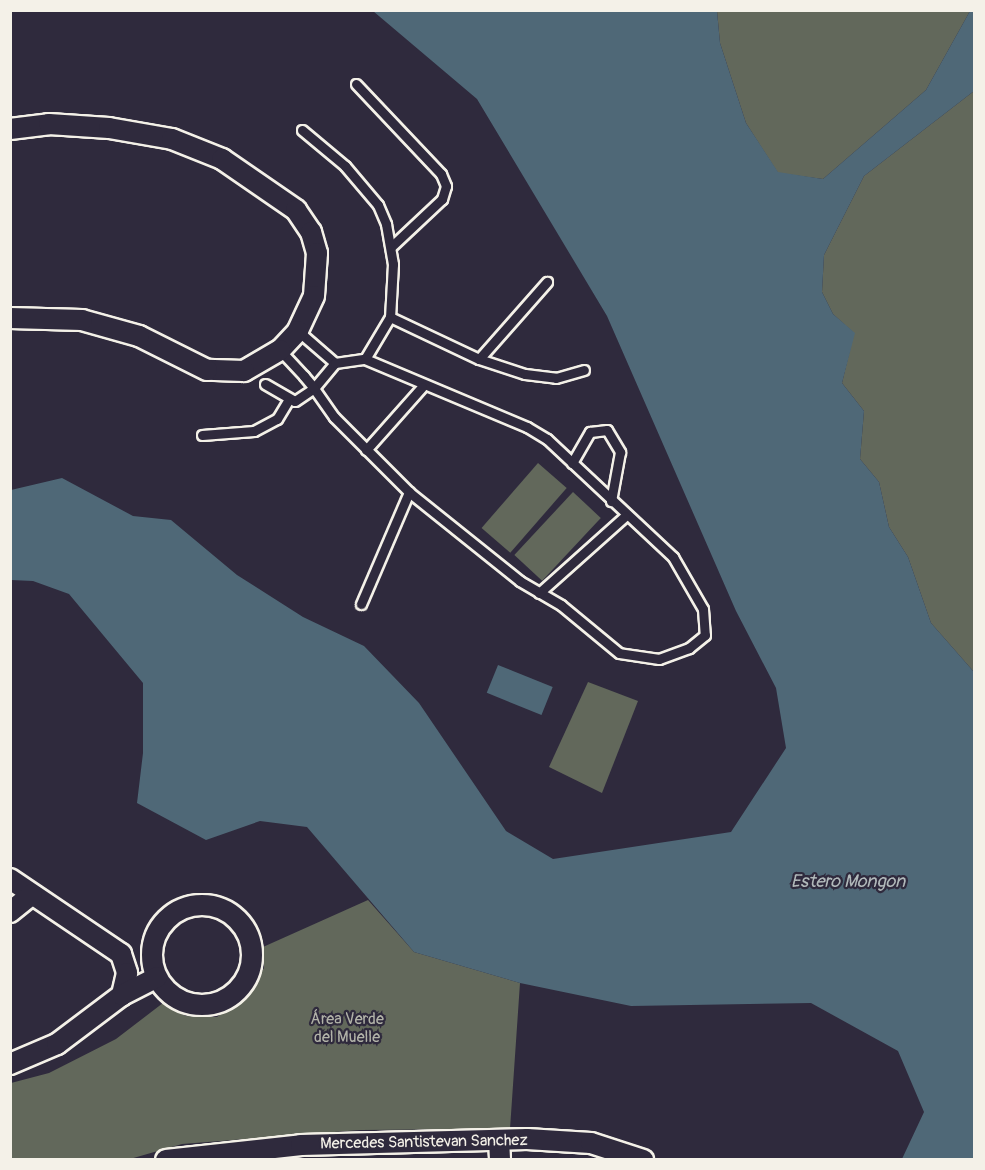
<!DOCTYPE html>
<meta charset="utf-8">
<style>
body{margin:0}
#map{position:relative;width:985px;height:1170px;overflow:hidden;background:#2f2a3d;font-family:Pangolin,sans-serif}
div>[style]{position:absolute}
.green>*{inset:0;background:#62685b;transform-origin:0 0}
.water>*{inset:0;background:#4f6877;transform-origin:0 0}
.roads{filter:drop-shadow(2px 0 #f4f1e8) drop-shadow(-2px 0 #f4f1e8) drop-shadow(0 2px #f4f1e8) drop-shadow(0 -2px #f4f1e8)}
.service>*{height:9px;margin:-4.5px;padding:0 4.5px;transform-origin:4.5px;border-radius:4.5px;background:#2f2a3d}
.minor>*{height:20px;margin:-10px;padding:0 10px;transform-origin:10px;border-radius:10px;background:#2f2a3d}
.minor>.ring{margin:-10px;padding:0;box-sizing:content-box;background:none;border:20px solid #2f2a3d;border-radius:50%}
span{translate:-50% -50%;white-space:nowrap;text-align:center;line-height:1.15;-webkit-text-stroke:4.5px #2f2a3d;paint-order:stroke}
.park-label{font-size:16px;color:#b2b3a9}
.street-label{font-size:16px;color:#f4f1e8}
.water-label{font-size:18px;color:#b2babb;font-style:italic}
.frame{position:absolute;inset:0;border:12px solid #f4f1e8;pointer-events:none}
</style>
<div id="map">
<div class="green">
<div style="clip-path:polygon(717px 11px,970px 11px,926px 90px,823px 179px,778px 173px,746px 123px,720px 43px)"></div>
<div style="clip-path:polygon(974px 91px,974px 672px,931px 623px,908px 557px,889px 527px,879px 482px,860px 459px,864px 411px,842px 383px,854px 333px,833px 314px,822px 292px,824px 255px,864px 176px)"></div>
<div style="left:538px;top:463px;width:38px;height:86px;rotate:41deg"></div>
<div style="left:573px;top:492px;width:38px;height:86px;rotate:43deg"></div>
<div style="clip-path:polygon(588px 682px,638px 701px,602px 793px,549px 767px)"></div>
<div style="clip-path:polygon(368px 900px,414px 952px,520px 983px,510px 1129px,360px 1130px,182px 1144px,130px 1159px,11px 1160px,11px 1083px,49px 1073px,116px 1039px,163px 1003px,186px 1016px,217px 1017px,247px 994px,264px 968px,263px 947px)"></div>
</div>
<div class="water">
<div style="clip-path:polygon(373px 11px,717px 11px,720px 43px,746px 123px,778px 172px,823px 179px,926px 90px,970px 11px,974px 11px,974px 91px,864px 176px,824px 255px,822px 292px,833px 314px,855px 333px,842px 383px,864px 411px,860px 459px,879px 482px,889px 527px,908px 557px,931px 623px,974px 672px,974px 1159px,902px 1159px,924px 1112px,898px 1051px,811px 1003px,631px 1006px,520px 983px,414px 952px,307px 827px,260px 821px,206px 840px,137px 803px,143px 753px,143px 683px,69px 594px,33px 581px,11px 580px,11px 490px,62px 478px,133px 516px,171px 520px,237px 575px,303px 617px,364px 646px,419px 703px,506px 831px,553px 859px,731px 832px,786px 748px,776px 688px,736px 611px,607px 316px,477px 99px)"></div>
<div style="left:498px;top:665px;width:59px;height:30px;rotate:22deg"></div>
</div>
<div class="roads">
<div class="service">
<div style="left:356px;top:84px;width:124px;rotate:46.6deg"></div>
<div style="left:441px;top:174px;width:13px;rotate:67deg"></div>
<div style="left:446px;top:186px;width:14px;rotate:107deg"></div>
<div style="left:442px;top:199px;width:69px;rotate:136.8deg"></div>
<div style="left:302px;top:130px;width:56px;rotate:39.9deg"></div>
<div style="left:345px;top:166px;width:51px;rotate:49.8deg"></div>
<div style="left:378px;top:205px;width:21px;rotate:67deg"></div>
<div style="left:386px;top:224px;width:41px;rotate:80.1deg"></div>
<div style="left:393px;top:264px;width:53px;rotate:93.2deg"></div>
<div style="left:390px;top:317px;width:49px;rotate:120.8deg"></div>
<div style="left:390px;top:317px;width:98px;rotate:25.3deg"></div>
<div style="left:479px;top:359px;width:48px;rotate:18.1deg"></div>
<div style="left:525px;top:374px;width:31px;rotate:7deg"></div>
<div style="left:556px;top:378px;width:29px;rotate:-16deg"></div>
<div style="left:298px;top:331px;width:49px;rotate:40.9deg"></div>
<div style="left:479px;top:359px;width:103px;rotate:-48.6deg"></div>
<div style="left:265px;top:384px;width:34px;rotate:30deg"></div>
<div style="left:295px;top:401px;width:23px;rotate:-34deg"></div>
<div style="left:314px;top:388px;width:33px;rotate:-50deg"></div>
<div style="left:335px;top:363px;width:30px;rotate:-8deg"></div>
<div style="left:365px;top:359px;width:176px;rotate:22.8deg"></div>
<div style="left:527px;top:427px;width:23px;rotate:31deg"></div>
<div style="left:547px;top:439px;width:173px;rotate:43.1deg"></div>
<div style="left:673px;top:557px;width:60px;rotate:60deg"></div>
<div style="left:703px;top:609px;width:26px;rotate:86deg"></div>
<div style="left:705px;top:635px;width:21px;rotate:141deg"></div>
<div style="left:689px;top:648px;width:32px;rotate:160deg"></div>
<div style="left:659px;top:659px;width:40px;rotate:-171.5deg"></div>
<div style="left:619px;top:653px;width:75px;rotate:-140.4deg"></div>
<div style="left:561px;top:605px;width:48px;rotate:-149.7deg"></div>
<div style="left:520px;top:581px;width:142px;rotate:-141.3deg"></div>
<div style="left:409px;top:492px;width:106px;rotate:-135deg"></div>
<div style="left:334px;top:417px;width:35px;rotate:-125deg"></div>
<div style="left:314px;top:388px;width:16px;rotate:-130deg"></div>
<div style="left:304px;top:376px;width:35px;rotate:-133deg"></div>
<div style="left:202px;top:435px;width:52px;rotate:-4.4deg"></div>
<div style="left:254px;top:431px;width:26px;rotate:-28deg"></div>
<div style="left:277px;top:419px;width:21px;rotate:-59deg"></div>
<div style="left:366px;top:450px;width:84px;rotate:-48.4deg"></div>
<div style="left:572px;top:463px;width:36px;rotate:-60deg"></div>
<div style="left:590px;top:432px;width:17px;rotate:-7deg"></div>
<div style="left:607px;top:430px;width:26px;rotate:59deg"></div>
<div style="left:620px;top:452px;width:50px;rotate:100.4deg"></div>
<div style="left:539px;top:593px;width:115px;rotate:-41.8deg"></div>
<div style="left:361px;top:604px;width:122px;rotate:-66.8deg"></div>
</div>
<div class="minor">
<div style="left:10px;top:129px;width:39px;rotate:-7deg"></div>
<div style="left:49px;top:124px;width:60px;rotate:3.8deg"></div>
<div style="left:109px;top:128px;width:64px;rotate:9.9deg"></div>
<div style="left:172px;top:139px;width:54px;rotate:21.8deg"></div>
<div style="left:222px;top:159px;width:90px;rotate:34.6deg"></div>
<div style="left:296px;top:210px;width:27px;rotate:56deg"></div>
<div style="left:311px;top:232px;width:22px;rotate:74deg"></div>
<div style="left:317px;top:253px;width:43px;rotate:94deg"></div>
<div style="left:314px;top:296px;width:38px;rotate:115deg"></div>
<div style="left:298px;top:331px;width:26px;rotate:133deg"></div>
<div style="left:280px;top:350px;width:42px;rotate:149.7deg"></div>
<div style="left:244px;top:371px;width:37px;rotate:-178deg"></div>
<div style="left:207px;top:370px;width:76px;rotate:-153.4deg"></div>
<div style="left:139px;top:336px;width:59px;rotate:-164.3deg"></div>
<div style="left:82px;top:320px;width:72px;rotate:-178.4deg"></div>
<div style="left:10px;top:879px;width:134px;rotate:34deg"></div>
<div style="left:121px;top:954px;width:20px;rotate:72deg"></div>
<div style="left:127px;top:973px;width:23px;rotate:103deg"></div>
<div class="ring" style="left:152px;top:905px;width:80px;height:80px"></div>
<div style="left:10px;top:912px;width:28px;rotate:-39deg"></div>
<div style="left:10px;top:1064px;width:51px;rotate:-23.1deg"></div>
<div style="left:57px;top:1044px;width:81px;rotate:-37deg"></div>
<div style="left:122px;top:995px;width:39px;rotate:-27deg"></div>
<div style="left:499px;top:1140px;width:20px;rotate:87deg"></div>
<div style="left:166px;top:1160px;width:136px;rotate:-6.3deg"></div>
<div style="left:301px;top:1145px;width:226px;rotate:-1.5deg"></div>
<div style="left:527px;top:1139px;width:64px;rotate:3.6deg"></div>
<div style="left:591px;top:1143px;width:55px;rotate:18.1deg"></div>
</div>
</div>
<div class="park-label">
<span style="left:347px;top:1028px">Área Verde<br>del Muelle</span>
</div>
<div class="street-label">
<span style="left:424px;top:1142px;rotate:-1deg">Mercedes Santistevan Sanchez</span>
</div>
<div class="water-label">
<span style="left:848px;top:882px">Estero Mongon</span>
</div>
<div class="frame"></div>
</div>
